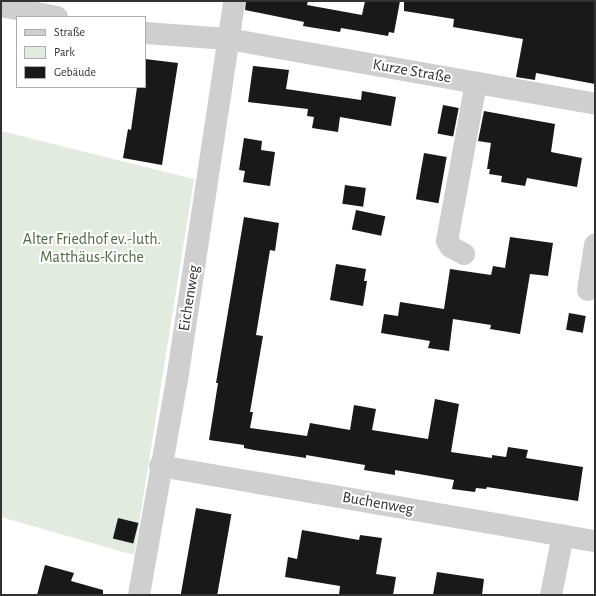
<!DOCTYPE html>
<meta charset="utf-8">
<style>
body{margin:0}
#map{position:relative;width:596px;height:596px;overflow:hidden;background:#fff;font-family:"Alegreya Sans",sans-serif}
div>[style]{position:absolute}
.green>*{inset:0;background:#e3eadf}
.building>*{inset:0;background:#191919;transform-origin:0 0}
.minor>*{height:22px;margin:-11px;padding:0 11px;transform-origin:11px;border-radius:11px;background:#cfcfcf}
span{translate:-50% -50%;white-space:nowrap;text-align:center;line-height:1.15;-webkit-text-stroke:4px #fff;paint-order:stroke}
.street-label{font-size:16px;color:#323232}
.park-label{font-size:16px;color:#4d6944}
.frame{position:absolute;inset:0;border:2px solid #323232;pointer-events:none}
.legend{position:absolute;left:16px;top:16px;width:130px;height:72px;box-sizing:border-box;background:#fff;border:1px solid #adadad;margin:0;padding:5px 7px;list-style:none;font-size:12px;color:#323232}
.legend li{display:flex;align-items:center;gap:8px;height:20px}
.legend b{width:20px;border:1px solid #adadad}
</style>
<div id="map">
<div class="green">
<div style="clip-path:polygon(1px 131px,194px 179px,134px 555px,1px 517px)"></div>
</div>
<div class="building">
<div style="clip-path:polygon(246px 1px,308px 1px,307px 5px,362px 15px,365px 1px,400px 1px,394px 33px,389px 32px,388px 36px,341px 28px,340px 32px,303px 26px,304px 22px,245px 10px)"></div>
<div style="clip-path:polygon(404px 1px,595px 1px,595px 84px,536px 73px,535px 80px,516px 77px,523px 39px,453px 27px,454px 19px,404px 11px)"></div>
<div style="clip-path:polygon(145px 59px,178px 63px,162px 165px,123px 158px,128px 129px,131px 130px,137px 87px,145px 87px)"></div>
<div style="clip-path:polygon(253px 66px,289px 70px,286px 89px,361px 100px,362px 91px,396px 97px,391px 126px,340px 117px,338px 132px,312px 128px,314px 117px,307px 116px,308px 109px,248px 102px)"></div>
<div style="left:443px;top:105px;width:16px;height:29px;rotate:11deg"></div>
<div style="clip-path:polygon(484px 111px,555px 124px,551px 152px,582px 158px,577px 187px,527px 178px,525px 186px,501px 182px,502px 176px,489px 174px,490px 169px,487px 169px,491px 143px,478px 141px)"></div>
<div style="clip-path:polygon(244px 138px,262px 141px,261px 150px,275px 152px,270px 186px,243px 182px,245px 171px,239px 170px)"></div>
<div style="left:424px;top:153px;width:23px;height:47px;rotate:10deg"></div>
<div style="left:345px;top:185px;width:21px;height:19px;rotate:8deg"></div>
<div style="left:356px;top:210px;width:30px;height:20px;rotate:12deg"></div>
<div style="clip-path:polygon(244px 217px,279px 223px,275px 251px,270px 250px,256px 335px,263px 336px,250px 412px,253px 412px,250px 428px,307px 436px,310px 423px,350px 430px,354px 405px,376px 409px,372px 430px,428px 439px,435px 399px,459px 404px,451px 452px,492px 458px,492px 455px,506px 457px,508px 447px,528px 450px,526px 458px,583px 467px,578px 501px,487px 487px,486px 489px,476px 488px,475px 492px,452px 489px,454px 480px,395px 470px,395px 475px,364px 470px,365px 465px,306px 455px,306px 458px,254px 450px,244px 448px,244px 445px,209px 440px,218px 383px,216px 383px)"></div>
<div style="clip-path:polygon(510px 237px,553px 243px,548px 276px,530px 274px,520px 334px,490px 329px,491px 325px,453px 319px,449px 351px,428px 348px,430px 341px,381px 333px,384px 314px,398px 316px,400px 302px,444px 309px,450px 269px,491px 275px,493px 266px,505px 268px)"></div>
<div style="clip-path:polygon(336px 264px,366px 269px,364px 281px,367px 281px,363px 306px,330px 300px)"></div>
<div style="left:569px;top:313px;width:17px;height:17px;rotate:10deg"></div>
<div style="left:196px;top:508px;width:36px;height:88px;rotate:10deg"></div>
<div style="left:118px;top:518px;width:21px;height:21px;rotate:14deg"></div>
<div style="clip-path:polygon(302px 530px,359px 540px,360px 535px,382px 538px,376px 574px,396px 577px,393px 595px,339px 595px,340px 586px,285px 577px,288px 557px,297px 559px)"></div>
<div style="clip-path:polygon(45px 565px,74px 573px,71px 581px,103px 590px,103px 595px,37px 595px)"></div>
<div style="clip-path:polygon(437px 572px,484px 579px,482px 595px,433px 595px)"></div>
</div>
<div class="minor">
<div style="left:1px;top:6px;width:57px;rotate:11.1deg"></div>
<div style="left:145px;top:33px;width:83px;rotate:4.1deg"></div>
<div style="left:228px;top:39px;width:373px;rotate:10deg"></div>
<div style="left:464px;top:254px;width:15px;rotate:-152deg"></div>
<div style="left:451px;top:247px;width:7px;rotate:-124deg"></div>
<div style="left:447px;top:241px;width:161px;rotate:-79.6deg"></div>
<div style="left:588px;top:290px;width:46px;rotate:-81.2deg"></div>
<div style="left:160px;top:466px;width:441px;rotate:9.8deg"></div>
<div style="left:139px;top:595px;width:218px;rotate:-80deg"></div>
<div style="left:177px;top:380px;width:383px;rotate:-81.4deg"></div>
<div style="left:551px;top:595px;width:61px;rotate:-78.7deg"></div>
</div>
<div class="street-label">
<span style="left:412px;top:71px;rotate:10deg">Kurze Straße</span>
<span style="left:189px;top:298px;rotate:-81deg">Eichenweg</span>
<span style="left:378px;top:503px;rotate:10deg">Buchenweg</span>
</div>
<div class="park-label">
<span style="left:92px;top:248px">Alter Friedhof ev.-luth.<br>Matthäus-Kirche</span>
</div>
<div class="frame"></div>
<ul class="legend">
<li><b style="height:5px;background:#cfcfcf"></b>Straße</li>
<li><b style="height:11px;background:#e3eadf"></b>Park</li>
<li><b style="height:11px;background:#191919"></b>Gebäude</li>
</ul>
</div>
